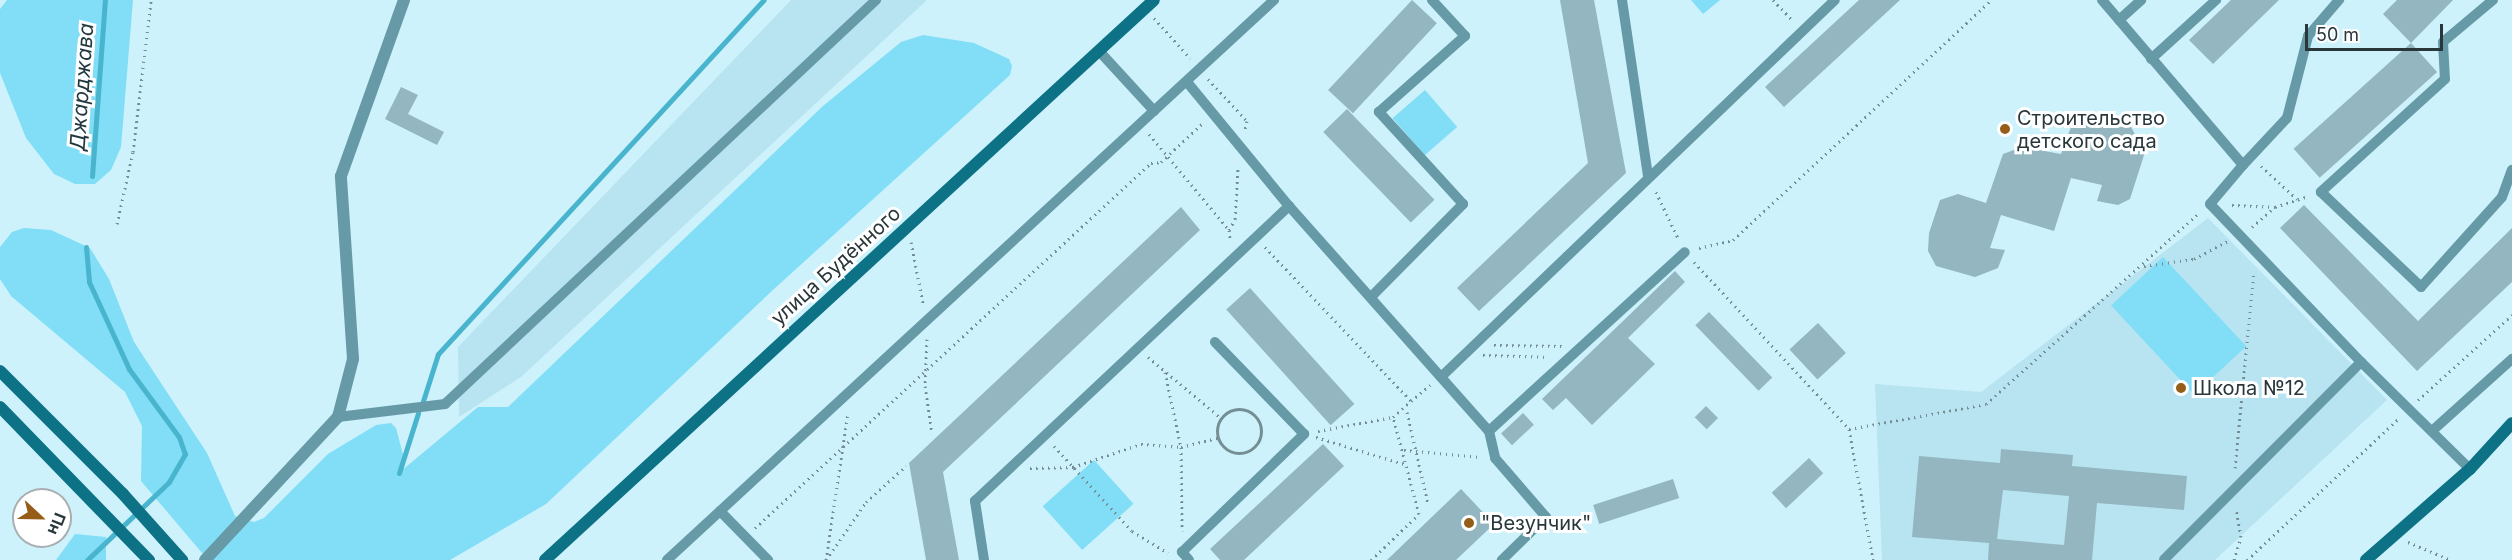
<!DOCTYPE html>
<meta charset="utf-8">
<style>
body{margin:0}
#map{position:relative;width:2512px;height:560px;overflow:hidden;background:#cdf2fc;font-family:Inter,sans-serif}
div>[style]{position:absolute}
.built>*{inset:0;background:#b7e4f0}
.green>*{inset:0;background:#81def6;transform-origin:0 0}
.stream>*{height:5px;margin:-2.5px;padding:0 2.5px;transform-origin:2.5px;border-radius:2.5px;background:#49b4cd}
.building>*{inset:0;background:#93b6c0;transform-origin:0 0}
.path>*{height:3px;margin-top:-1.5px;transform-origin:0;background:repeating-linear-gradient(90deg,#758e94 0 1.5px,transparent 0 6px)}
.path>.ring{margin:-1.5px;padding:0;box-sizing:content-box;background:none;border:3px solid #758e94;border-radius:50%}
.lane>*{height:10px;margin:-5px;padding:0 5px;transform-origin:5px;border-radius:5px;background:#679aa7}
.street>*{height:12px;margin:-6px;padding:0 6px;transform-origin:6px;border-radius:6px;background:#679aa7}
.secondary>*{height:12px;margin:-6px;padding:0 6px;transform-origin:6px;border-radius:6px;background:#0d7286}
.dots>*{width:16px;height:16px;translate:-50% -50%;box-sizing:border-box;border:3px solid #fff;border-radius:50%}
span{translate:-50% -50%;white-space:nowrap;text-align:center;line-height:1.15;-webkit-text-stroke:6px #fff;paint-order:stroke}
.poi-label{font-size:20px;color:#29373b}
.left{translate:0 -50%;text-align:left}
.street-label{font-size:20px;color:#29373b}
.water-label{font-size:21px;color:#1f373d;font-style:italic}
.north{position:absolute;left:12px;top:488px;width:60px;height:60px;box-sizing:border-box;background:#fff;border:2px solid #a9afb1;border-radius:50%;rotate:112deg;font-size:16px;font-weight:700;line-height:24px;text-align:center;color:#29373b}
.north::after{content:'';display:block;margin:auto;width:21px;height:27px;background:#955d18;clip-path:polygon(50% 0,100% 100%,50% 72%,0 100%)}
.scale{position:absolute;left:2305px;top:24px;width:138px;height:27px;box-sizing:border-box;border:3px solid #29373b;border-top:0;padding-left:8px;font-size:18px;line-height:21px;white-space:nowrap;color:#29373b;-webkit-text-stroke:4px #fff;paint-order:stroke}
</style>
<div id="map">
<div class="built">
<div style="clip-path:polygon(791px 0,927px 0,521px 377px,459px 417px,458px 347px)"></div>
<div style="clip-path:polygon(2208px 218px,2387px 400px,2215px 560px,1882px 560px,1875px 384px,1981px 392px)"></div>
</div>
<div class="green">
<div style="clip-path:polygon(7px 0,133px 0,121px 147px,111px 170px,95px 184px,75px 184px,54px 174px,26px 138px,0 73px,0 9px)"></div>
<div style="clip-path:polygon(1691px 0,1720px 0,1703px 14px)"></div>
<div style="clip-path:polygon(923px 35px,974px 43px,1009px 59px,1012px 66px,1010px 75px,774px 289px,546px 504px,450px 560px,208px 560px,141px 481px,142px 426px,125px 392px,11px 296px,0 279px,0 247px,12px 232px,24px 228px,51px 230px,90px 248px,109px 279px,134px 342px,207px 453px,235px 516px,254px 522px,264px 518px,328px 454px,376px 425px,391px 423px,396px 428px,405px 462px,401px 471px,478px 407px,508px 407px,823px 106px,901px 42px)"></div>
<div style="left:1425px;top:90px;width:49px;height:43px;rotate:49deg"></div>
<div style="left:2163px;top:257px;width:122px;height:71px;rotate:47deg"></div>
<div style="left:1094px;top:460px;width:59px;height:69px;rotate:48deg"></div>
<div style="clip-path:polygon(75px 534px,106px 537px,106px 560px,56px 560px)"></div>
</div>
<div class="stream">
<div style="left:92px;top:176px;width:176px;rotate:-85.8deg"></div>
<div style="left:86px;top:247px;width:35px;rotate:85deg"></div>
<div style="left:89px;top:282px;width:96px;rotate:65.3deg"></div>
<div style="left:129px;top:369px;width:84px;rotate:53.7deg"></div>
<div style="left:179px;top:437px;width:18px;rotate:71deg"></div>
<div style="left:185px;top:454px;width:32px;rotate:120deg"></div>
<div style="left:169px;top:482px;width:113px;rotate:136.4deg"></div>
<div style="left:423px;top:401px;width:49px;rotate:-72.3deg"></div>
<div style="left:438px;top:354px;width:481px;rotate:-47.4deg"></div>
<div style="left:399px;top:473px;width:63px;rotate:-72.4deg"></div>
</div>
<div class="building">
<div style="left:1412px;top:0;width:34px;height:123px;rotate:43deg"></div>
<div style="clip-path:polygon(1560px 0,1594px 0,1626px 173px,1479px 311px,1457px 288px,1588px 163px)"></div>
<div style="clip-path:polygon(1859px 0,1900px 0,1784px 107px,1765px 87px)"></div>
<div style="clip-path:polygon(2231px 0,2279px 0,2213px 64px,2189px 40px)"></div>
<div style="clip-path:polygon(2397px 0,2453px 0,2411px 43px,2383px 14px)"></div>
<div style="left:2411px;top:43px;width:39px;height:158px;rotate:48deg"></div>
<div style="clip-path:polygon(401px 87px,418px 95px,408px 114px,444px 132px,437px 145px,385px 119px)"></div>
<div style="left:1347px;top:109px;width:126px;height:33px;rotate:46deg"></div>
<div style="clip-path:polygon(2093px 117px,2120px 127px,2131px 127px,2145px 152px,2130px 199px,2118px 205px,2097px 201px,2102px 185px,2071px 178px,2054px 231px,2001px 215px,1990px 248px,2005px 250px,1998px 268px,1975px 277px,1936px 266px,1928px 251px,1929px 233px,1940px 200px,1958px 194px,1986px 203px,2003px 154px,2022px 147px,2061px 154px,2071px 127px)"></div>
<div style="clip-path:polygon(2304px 205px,2418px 321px,2512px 228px,2512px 282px,2417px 371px,2280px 228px)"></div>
<div style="clip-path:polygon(1181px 207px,1200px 230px,943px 472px,959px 560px,926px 560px,909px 463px)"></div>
<div style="clip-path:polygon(1675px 271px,1685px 282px,1628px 338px,1655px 364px,1592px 425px,1566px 398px,1553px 410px,1542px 399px)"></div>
<div style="left:1250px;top:288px;width:156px;height:32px;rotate:48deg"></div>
<div style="left:1709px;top:312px;width:91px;height:19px;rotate:46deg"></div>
<div style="left:1818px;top:323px;width:41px;height:39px;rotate:47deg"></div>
<div style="left:1706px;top:406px;width:17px;height:16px;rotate:45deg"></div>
<div style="left:1523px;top:413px;width:16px;height:30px;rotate:47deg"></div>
<div style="clip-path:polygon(1323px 444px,1344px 466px,1244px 560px,1220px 560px,1210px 549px)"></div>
<div style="clip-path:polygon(evenodd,2001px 449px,2073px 455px,2072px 466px,2187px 476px,2184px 510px,2097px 503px,2092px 560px,1988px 560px,1989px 543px,1912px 537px,1919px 456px,2000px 463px,2001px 449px,2003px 490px,2069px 496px,2064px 545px,1997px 539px,2003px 490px)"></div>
<div style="left:1809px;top:458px;width:21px;height:51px;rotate:47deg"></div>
<div style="left:1673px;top:479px;width:20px;height:84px;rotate:72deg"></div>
<div style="clip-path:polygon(1461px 489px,1494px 524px,1456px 560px,1387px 560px)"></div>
</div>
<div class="path">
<div style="left:1773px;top:0;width:29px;rotate:46deg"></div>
<div style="left:1154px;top:18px;width:54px;rotate:48deg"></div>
<div style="left:1208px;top:79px;width:57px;rotate:47.1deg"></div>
<div style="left:1247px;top:121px;width:8px;rotate:104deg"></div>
<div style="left:1149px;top:134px;width:125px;rotate:50.2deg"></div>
<div style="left:1229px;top:230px;width:10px;rotate:84deg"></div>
<div style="left:2261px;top:166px;width:49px;rotate:42.5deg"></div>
<div style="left:1656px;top:192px;width:53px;rotate:64.4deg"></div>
<div style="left:2232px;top:205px;width:43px;rotate:2.7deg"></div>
<div style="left:2275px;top:207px;width:35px;rotate:-18deg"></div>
<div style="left:117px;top:224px;width:74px;rotate:-77.5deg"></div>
<div style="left:133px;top:152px;width:153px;rotate:-83.2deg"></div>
<div style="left:2252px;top:227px;width:29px;rotate:-41deg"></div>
<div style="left:1229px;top:230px;width:13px;rotate:-61deg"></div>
<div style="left:1235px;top:219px;width:52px;rotate:-86.7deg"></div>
<div style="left:911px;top:242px;width:62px;rotate:78.9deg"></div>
<div style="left:1265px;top:247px;width:212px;rotate:46.5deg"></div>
<div style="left:1411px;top:401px;width:25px;rotate:-40deg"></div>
<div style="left:1699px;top:248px;width:35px;rotate:-13deg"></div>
<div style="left:1733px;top:240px;width:352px;rotate:-42.9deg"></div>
<div style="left:1694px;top:262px;width:228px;rotate:47.1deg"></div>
<div style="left:1849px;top:429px;width:139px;rotate:-10.3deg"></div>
<div style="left:1986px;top:404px;width:286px;rotate:-41.9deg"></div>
<div style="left:2144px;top:266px;width:50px;rotate:-8deg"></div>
<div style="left:2194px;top:259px;width:38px;rotate:-28deg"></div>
<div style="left:927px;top:339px;width:47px;rotate:92.4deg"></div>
<div style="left:925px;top:386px;width:48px;rotate:81.5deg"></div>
<div style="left:1494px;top:345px;width:68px;rotate:0.8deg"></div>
<div style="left:1483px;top:355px;width:66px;rotate:1.7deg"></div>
<div style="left:1148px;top:357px;width:95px;rotate:39.9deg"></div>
<div style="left:1165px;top:372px;width:77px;rotate:78deg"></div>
<div style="left:1181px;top:447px;width:84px;rotate:89.3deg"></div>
<div style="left:2418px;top:400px;width:127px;rotate:-42.1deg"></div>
<div class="ring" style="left:1217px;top:409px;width:41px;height:41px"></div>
<div style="left:1407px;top:412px;width:94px;rotate:77.1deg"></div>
<div style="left:1849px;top:429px;width:133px;rotate:79.6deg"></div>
<div style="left:1318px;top:431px;width:76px;rotate:-10.6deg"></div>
<div style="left:1316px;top:437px;width:92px;rotate:17.1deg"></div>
<div style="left:1054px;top:446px;width:115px;rotate:47.5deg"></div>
<div style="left:1132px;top:531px;width:42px;rotate:31.4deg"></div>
<div style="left:1404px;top:450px;width:77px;rotate:5.2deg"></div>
<div style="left:1030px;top:468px;width:43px;rotate:-1.3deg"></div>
<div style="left:1073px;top:467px;width:72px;rotate:-18.7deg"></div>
<div style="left:1141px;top:444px;width:40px;rotate:4.3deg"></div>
<div style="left:1181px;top:447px;width:38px;rotate:-14deg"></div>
<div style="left:2235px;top:468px;width:197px;rotate:-84.5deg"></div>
<div style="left:755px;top:528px;width:539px;rotate:-42.67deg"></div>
<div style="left:1151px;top:163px;width:10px;rotate:-6deg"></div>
<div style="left:1161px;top:162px;width:57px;rotate:-42.9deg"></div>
<div style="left:2408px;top:542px;width:47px;rotate:22.7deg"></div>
<div style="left:826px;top:560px;width:149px;rotate:-81.5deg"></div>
<div style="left:826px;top:560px;width:70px;rotate:-55.4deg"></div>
<div style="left:866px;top:502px;width:54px;rotate:-42deg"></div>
<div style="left:1371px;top:560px;width:66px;rotate:-43.8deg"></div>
<div style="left:1419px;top:514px;width:100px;rotate:-105deg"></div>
<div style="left:1393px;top:417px;width:24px;rotate:-42deg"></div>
<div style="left:2234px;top:560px;width:24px;rotate:-73deg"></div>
<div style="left:2241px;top:537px;width:29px;rotate:-100deg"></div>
<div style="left:2247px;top:560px;width:207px;rotate:-43deg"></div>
</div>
<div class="lane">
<div style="left:1622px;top:0;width:178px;rotate:81.6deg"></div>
<div style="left:2102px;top:0;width:217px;rotate:49.5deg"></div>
<div style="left:2243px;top:165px;width:51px;rotate:130.2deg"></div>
<div style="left:2210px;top:204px;width:219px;rotate:46.3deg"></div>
<div style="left:2361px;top:362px;width:279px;rotate:134.9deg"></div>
<div style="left:2493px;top:0;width:65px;rotate:140deg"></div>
<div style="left:2443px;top:42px;width:37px;rotate:87deg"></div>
<div style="left:2445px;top:79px;width:168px;rotate:137.7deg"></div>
<div style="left:2321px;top:192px;width:138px;rotate:43.5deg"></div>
<div style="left:2421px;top:287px;width:121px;rotate:-48deg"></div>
<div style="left:2502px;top:197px;width:29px;rotate:-70deg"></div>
<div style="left:2119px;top:20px;width:30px;rotate:-42deg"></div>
<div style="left:1100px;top:52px;width:80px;rotate:47.5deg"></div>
<div style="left:2151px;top:59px;width:88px;rotate:-42.2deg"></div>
<div style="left:1187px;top:82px;width:161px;rotate:50.6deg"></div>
<div style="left:1289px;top:206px;width:301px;rotate:48.4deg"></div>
<div style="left:1489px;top:431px;width:28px;rotate:77deg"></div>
<div style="left:1495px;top:458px;width:78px;rotate:49.2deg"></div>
<div style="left:1546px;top:517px;width:62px;rotate:135.7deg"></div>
<div style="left:2243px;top:165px;width:64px;rotate:-46.9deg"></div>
<div style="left:2287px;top:118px;width:85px;rotate:-75.6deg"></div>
<div style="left:2308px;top:36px;width:48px;rotate:-49.3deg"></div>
<div style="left:1371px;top:297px;width:131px;rotate:-45.3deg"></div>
<div style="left:1463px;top:204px;width:125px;rotate:-132.4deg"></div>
<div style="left:1379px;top:112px;width:115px;rotate:-41.5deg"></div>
<div style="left:1465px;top:36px;width:49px;rotate:-132.5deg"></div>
<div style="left:2361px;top:362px;width:153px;rotate:44.5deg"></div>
<div style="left:1441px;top:377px;width:545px;rotate:-43.74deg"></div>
<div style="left:338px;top:417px;width:108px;rotate:-6.9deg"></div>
<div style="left:445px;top:404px;width:591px;rotate:-43.15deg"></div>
<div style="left:1489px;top:431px;width:265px;rotate:-42.4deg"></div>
<div style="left:2432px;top:431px;width:108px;rotate:-42deg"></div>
<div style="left:720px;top:511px;width:69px;rotate:45.6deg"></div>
<div style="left:667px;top:560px;width:826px;rotate:-42.69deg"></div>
<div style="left:984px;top:560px;width:60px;rotate:-98.7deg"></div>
<div style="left:975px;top:501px;width:431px;rotate:-43.2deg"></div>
<div style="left:1189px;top:560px;width:11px;rotate:-131deg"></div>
<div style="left:1182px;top:552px;width:170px;rotate:-44deg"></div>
<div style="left:1304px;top:434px;width:128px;rotate:-134.1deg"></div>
</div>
<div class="street">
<div style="left:205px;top:560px;width:195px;rotate:-47.1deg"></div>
<div style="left:338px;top:417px;width:60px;rotate:-75.5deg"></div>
<div style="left:353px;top:359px;width:183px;rotate:-93.8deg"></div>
<div style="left:341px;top:176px;width:187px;rotate:-70.3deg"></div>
</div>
<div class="secondary">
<div style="left:0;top:371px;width:174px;rotate:45deg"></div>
<div style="left:123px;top:494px;width:89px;rotate:48.2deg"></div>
<div style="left:0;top:407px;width:214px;rotate:45.8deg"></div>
<div style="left:545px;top:560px;width:827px;rotate:-42.6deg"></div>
<div style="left:2366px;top:560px;width:138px;rotate:-41.2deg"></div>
<div style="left:2470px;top:469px;width:62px;rotate:-47.6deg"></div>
</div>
<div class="dots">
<div style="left:2005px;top:129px;background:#955d18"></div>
<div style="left:2181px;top:388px;background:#955d18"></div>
<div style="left:1469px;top:523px;background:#955d18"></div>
</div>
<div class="poi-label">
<span class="left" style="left:2017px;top:130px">Строительство<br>детского сада</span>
<span class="left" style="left:2193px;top:388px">Школа №12</span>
<span class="left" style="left:1481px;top:523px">"Везунчик"</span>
</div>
<div class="street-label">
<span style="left:836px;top:266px;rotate:-42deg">улица Будённого</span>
</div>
<div class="water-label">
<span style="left:82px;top:87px;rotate:-86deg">Джарджава</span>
</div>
<div class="north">Пн</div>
<div class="scale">50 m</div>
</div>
